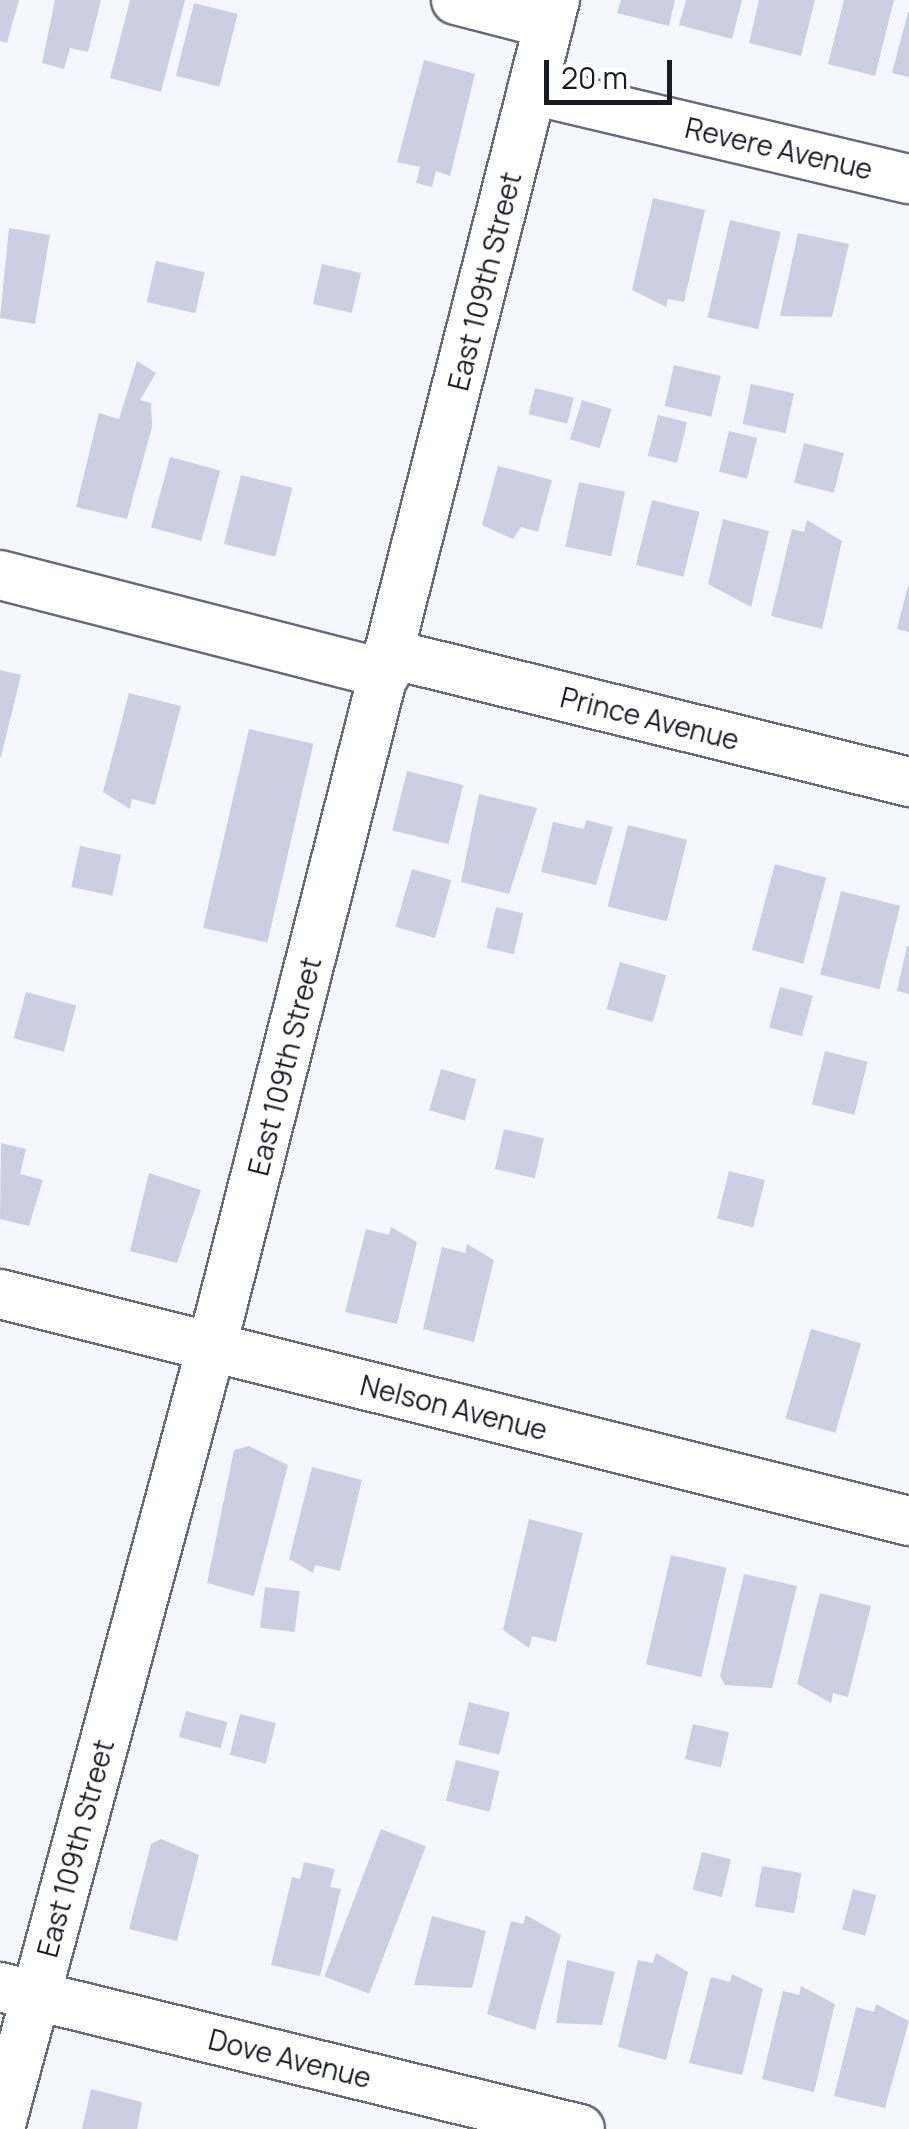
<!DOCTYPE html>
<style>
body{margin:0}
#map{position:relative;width:909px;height:2129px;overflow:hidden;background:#f6f7fe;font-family:Manrope,sans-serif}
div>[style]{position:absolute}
.building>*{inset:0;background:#cccfe1;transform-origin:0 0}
.roads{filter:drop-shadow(2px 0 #676a7a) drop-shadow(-2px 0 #676a7a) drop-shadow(0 2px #676a7a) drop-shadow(0 -2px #676a7a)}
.minor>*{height:48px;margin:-24px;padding:0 24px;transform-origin:24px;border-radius:24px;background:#fff}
span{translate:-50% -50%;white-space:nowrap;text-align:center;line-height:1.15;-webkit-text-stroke:10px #fff;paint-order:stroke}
.street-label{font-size:28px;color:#1a1b22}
.scale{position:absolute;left:544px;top:60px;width:128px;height:45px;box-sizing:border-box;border:5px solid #1a1b22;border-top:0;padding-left:12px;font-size:30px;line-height:35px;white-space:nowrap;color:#1a1b22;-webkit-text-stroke:8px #fff;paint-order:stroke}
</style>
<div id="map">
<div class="building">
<div style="clip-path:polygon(0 0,19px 0,7px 43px,0 41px)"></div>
<div style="clip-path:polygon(55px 0,101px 0,88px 52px,70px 48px,64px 69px,42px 63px)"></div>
<div style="clip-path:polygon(130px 0,185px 0,161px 92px,110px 78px)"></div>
<div style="clip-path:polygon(621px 0,675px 0,669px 26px,617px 13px)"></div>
<div style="clip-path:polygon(686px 0,742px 0,732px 39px,679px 25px)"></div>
<div style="clip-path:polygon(759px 0,815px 0,801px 56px,749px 43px)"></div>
<div style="clip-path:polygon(844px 0,894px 0,875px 76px,828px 64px)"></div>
<div style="left:194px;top:3px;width:45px;height:75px;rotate:14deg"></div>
<div style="clip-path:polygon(908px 12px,909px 12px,909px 77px,892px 73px)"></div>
<div style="clip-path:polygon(424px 60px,475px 74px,450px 176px,436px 171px,432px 187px,416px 183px,420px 167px,397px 162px)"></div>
<div style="clip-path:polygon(653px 198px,705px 210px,684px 302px,668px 299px,666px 307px,632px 290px)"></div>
<div style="left:730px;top:220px;width:52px;height:100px;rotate:13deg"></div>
<div style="clip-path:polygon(9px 228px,50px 235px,35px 324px,0 318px)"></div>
<div style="clip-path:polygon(798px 233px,849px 244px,832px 317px,780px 316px)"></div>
<div style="left:156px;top:261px;width:50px;height:42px;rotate:13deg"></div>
<div style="left:322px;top:264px;width:40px;height:41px;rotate:13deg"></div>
<div style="clip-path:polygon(137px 361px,156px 373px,140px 400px,151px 403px,152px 427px,127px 519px,76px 507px,99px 413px,119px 419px)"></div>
<div style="left:674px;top:365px;width:48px;height:42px;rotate:13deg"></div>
<div style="left:751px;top:384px;width:44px;height:41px;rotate:12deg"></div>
<div style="left:535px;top:388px;width:40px;height:27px;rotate:14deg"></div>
<div style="left:582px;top:400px;width:31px;height:41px;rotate:17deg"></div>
<div style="left:658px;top:415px;width:30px;height:42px;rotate:14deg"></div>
<div style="left:729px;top:431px;width:29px;height:42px;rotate:14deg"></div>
<div style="left:804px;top:443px;width:41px;height:41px;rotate:14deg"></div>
<div style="left:170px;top:457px;width:52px;height:73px;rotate:15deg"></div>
<div style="clip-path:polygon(498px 466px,552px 480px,538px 532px,521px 527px,513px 539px,482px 525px)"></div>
<div style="left:241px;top:475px;width:53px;height:71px;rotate:14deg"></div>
<div style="left:579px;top:482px;width:47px;height:66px;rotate:12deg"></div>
<div style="left:652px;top:500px;width:49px;height:67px;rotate:14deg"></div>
<div style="clip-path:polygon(723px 519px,769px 531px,751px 607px,708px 584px)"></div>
<div style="clip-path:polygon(807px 520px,842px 541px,822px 629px,771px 616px,792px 529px,804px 532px)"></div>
<div style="clip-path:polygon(908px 586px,909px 587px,909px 632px,897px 629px)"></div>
<div style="clip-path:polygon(0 670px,21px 675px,1px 757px,0 757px)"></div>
<div style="clip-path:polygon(129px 693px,181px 706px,155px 805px,132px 799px,130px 809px,103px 792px)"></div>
<div style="left:249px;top:729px;width:66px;height:204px;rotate:13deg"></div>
<div style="left:407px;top:771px;width:58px;height:61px;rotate:14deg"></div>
<div style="clip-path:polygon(479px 794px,537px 808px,509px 894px,461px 882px)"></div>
<div style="clip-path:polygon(586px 820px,613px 827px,596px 885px,541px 872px,553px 822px,584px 829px)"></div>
<div style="left:628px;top:825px;width:61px;height:84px;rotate:14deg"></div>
<div style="left:80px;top:846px;width:42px;height:42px;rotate:12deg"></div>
<div style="left:775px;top:864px;width:53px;height:89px;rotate:15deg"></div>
<div style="left:412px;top:869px;width:41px;height:60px;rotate:16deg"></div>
<div style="left:841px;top:891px;width:61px;height:86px;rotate:14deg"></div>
<div style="left:496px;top:907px;width:28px;height:42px;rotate:13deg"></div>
<div style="clip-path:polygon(907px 946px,909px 946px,909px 994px,897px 991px)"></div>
<div style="left:620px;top:962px;width:48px;height:49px;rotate:16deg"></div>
<div style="left:780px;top:987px;width:34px;height:42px;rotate:15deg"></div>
<div style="left:26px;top:992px;width:52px;height:48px;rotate:15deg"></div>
<div style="left:825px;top:1051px;width:44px;height:55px;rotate:14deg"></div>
<div style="left:441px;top:1069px;width:37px;height:43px;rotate:16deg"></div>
<div style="left:504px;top:1129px;width:41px;height:41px;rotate:13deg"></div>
<div style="clip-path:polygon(1px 1143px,26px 1149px,20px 1174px,43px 1180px,29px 1226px,0 1219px)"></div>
<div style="left:729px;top:1171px;width:37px;height:49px;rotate:14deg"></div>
<div style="clip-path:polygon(149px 1173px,201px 1190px,177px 1263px,130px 1251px)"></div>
<div style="clip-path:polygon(391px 1227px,417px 1242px,397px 1324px,345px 1312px,366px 1229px,389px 1235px)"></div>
<div style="clip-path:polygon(467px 1244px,494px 1260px,474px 1342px,423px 1329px,442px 1247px,465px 1253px)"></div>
<div style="left:811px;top:1329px;width:52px;height:93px;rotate:16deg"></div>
<div style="clip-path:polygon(249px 1446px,288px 1465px,254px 1596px,207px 1583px,234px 1450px)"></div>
<div style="clip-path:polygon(312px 1467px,362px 1480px,340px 1571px,315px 1565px,313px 1573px,289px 1559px)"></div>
<div style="clip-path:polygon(529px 1519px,583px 1533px,556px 1642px,532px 1636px,529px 1648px,503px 1630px)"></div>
<div style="left:671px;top:1555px;width:57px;height:112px;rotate:13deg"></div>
<div style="clip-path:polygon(744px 1574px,797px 1586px,772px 1688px,725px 1685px,720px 1676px)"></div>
<div style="left:265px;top:1587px;width:35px;height:41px;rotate:7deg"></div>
<div style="clip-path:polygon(820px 1593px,871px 1606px,848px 1697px,833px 1693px,831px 1703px,797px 1684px)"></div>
<div style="left:469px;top:1702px;width:42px;height:44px;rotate:14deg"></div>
<div style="left:186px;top:1711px;width:43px;height:27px;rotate:15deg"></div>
<div style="left:240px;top:1714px;width:37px;height:42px;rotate:14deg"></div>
<div style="left:693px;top:1724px;width:37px;height:36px;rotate:13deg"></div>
<div style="left:456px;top:1760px;width:45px;height:42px;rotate:14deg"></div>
<div style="left:381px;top:1829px;width:48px;height:158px;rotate:21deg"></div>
<div style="clip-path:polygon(161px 1839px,199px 1855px,177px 1941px,129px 1929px,151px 1844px)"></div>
<div style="left:702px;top:1852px;width:30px;height:39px;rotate:14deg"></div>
<div style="clip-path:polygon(304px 1862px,335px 1869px,330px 1887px,341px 1889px,320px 1976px,271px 1965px,292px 1877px,300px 1879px)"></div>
<div style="left:762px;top:1866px;width:40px;height:41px;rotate:10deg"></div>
<div style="left:853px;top:1889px;width:24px;height:42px;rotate:15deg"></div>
<div style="clip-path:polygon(526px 1915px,561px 1935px,535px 2030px,487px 2014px,511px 1921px,523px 1924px)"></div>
<div style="clip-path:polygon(432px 1916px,486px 1931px,472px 1988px,414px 1985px)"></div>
<div style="clip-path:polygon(656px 1953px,688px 1972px,666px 2060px,618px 2047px,638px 1960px,653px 1963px)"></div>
<div style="clip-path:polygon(567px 1960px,615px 1972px,602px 2025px,556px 2023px)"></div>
<div style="clip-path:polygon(732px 1974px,763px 1989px,742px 2075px,689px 2063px,711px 1977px,730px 1982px)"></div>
<div style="clip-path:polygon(801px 1986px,835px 2004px,814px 2092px,762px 2079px,783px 1991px,799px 1995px)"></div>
<div style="clip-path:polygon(876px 2004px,909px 2021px,885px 2108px,834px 2096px,856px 2007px,874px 2012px)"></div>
<div style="clip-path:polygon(91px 2089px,142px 2102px,137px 2129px,82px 2129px)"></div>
</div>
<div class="roads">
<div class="minor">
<div style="left:456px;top:0;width:96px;rotate:14.5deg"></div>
<div style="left:532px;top:90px;width:387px;rotate:13.3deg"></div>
<div style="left:0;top:575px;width:398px;rotate:14.4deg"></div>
<div style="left:391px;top:654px;width:534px;rotate:13.88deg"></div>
<div style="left:0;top:1294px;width:937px;rotate:14.02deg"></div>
<div style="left:0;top:1987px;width:597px;rotate:13.76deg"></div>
<div style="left:0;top:2128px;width:846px;rotate:-74.86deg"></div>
<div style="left:221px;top:1311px;width:1353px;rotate:-75.71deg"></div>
</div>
</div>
<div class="street-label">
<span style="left:779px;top:148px;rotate:13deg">Revere Avenue</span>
<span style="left:484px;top:281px;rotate:-76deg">East 109th Street</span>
<span style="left:650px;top:718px;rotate:14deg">Prince Avenue</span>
<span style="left:284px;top:1066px;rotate:-76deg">East 109th Street</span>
<span style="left:454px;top:1407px;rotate:14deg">Nelson Avenue</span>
<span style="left:75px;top:1848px;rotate:-75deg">East 109th Street</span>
<span style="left:290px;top:2058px;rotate:14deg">Dove Avenue</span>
</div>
<div class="scale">20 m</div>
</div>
